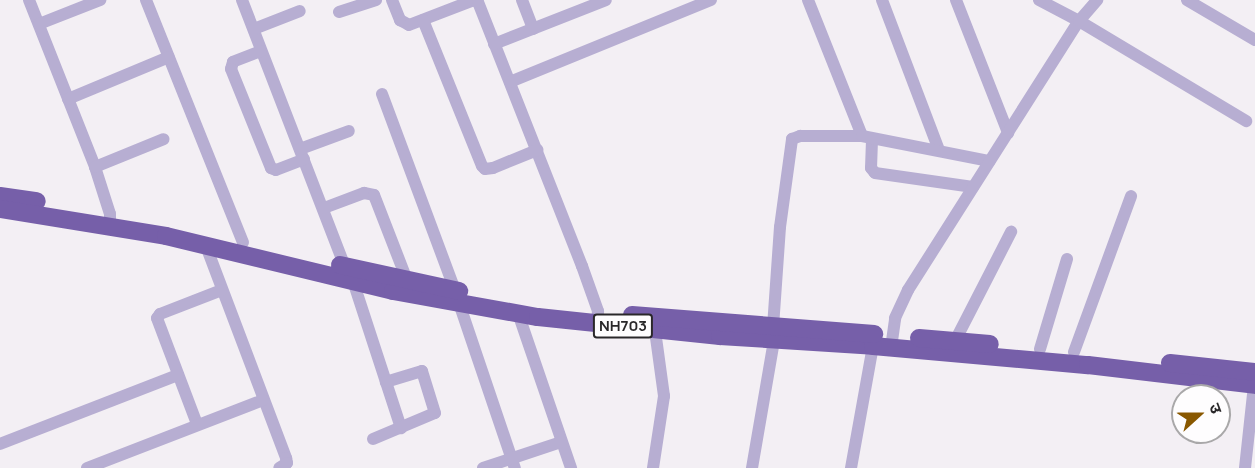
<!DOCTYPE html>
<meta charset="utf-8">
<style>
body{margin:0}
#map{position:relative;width:1255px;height:468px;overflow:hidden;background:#f3eff4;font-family:Manrope,"Noto Sans Devanagari",sans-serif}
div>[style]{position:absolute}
.minor>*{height:12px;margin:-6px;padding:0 6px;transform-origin:6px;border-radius:6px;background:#b7aed2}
.highway>*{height:18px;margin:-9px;padding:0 9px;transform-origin:9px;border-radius:9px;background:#765fa9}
span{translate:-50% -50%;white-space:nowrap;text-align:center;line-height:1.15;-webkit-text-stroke:6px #fefdfe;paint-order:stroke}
.shield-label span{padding:2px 4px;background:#fefdfe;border:2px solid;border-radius:4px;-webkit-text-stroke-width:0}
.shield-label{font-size:15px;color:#2a282a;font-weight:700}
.north{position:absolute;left:1171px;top:384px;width:60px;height:60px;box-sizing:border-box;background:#fefdfe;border:2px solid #a9a8a9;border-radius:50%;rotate:69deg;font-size:16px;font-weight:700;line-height:24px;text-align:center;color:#2a282a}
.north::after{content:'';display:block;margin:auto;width:21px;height:27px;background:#895800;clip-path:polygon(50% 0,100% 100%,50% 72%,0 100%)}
</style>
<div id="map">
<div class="minor">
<div style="left:29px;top:0;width:180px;rotate:68.4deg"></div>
<div style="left:95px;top:167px;width:49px;rotate:72.3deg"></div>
<div style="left:110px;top:214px;width:11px;rotate:90deg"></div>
<div style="left:146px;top:0;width:261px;rotate:68.2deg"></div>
<div style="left:242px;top:0;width:286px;rotate:68.9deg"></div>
<div style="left:392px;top:0;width:22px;rotate:68deg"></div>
<div style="left:400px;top:20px;width:10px;rotate:29deg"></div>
<div style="left:409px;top:25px;width:70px;rotate:-21deg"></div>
<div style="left:474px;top:0;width:4px;rotate:27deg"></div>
<div style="left:478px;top:2px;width:284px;rotate:68.5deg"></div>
<div style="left:582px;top:266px;width:48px;rotate:70.4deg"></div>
<div style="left:598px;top:311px;width:12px;rotate:95deg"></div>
<div style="left:522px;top:0;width:31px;rotate:69deg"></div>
<div style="left:808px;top:0;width:146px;rotate:68.3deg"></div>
<div style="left:882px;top:0;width:160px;rotate:69.2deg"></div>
<div style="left:956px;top:0;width:143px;rotate:68.6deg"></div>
<div style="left:1039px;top:0;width:45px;rotate:27.7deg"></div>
<div style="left:1079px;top:21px;width:195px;rotate:30.9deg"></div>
<div style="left:1187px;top:0;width:79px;rotate:30.5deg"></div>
<div style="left:339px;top:12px;width:39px;rotate:-18deg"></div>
<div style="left:423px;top:20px;width:157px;rotate:68deg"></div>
<div style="left:482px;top:166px;width:4px;rotate:45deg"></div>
<div style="left:485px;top:169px;width:8px;rotate:-7deg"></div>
<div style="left:493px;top:168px;width:48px;rotate:-22.2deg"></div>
<div style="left:39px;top:24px;width:66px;rotate:-21.5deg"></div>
<div style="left:254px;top:29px;width:49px;rotate:-21.4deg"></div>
<div style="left:494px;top:44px;width:120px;rotate:-21.4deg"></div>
<div style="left:261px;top:51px;width:30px;rotate:159deg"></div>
<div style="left:233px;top:62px;width:7px;rotate:106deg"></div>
<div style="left:231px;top:69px;width:107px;rotate:68deg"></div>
<div style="left:271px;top:168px;width:5px;rotate:22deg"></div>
<div style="left:276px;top:170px;width:30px;rotate:-21deg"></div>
<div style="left:510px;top:82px;width:217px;rotate:-22.2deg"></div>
<div style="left:382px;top:94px;width:209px;rotate:69.6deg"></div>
<div style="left:68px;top:99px;width:109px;rotate:-22.6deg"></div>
<div style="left:872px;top:140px;width:28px;rotate:92deg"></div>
<div style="left:871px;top:168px;width:6px;rotate:51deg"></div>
<div style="left:875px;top:173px;width:99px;rotate:8.1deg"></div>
<div style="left:300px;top:149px;width:52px;rotate:-20.2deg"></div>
<div style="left:95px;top:167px;width:74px;rotate:-22.1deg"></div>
<div style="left:324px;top:208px;width:43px;rotate:-20.6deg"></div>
<div style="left:364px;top:193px;width:10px;rotate:11deg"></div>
<div style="left:374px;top:195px;width:91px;rotate:68.8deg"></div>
<div style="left:206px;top:246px;width:227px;rotate:69.3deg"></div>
<div style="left:286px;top:458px;width:5px;rotate:79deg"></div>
<div style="left:287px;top:463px;width:9px;rotate:148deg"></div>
<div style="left:353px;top:281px;width:155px;rotate:71.9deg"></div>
<div style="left:459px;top:303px;width:174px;rotate:71.3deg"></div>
<div style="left:518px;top:313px;width:164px;rotate:71.1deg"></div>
<div style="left:773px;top:327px;width:100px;rotate:-86deg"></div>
<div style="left:780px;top:227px;width:89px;rotate:-82.2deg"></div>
<div style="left:792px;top:139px;width:9px;rotate:-21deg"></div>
<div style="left:800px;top:136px;width:62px"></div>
<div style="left:862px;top:136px;width:130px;rotate:11.1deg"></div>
<div style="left:955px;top:341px;width:123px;rotate:-62.8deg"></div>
<div style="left:891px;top:348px;width:30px;rotate:-82deg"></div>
<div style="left:895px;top:318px;width:31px;rotate:-65deg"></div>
<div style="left:908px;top:290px;width:319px;rotate:-57.6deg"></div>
<div style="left:1079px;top:21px;width:28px;rotate:-49deg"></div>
<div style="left:1040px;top:349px;width:94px;rotate:-73.3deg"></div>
<div style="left:1074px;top:352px;width:166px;rotate:-69.9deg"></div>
<div style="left:197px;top:424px;width:113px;rotate:-110.7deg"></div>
<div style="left:157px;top:318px;width:5px;rotate:-53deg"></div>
<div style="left:160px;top:314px;width:66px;rotate:-21.2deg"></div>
<div style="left:373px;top:439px;width:67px;rotate:-22.8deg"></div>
<div style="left:435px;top:413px;width:44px;rotate:-107.2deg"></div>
<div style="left:422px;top:371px;width:38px;rotate:163deg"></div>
<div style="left:0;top:444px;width:191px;rotate:-21.2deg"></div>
<div style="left:87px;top:468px;width:189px;rotate:-21.1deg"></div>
<div style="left:483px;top:468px;width:82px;rotate:-18.4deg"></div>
<div style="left:653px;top:468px;width:73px;rotate:-81.3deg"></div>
<div style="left:664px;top:396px;width:67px;rotate:-97.8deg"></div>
<div style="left:752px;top:468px;width:129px;rotate:-80.2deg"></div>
<div style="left:851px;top:468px;width:124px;rotate:-79.8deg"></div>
<div style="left:1245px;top:468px;width:83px;rotate:-83.8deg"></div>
</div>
<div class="highway">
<div style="left:0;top:196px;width:37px;rotate:8deg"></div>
<div style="left:0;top:209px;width:168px;rotate:9.2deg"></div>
<div style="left:166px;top:236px;width:234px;rotate:13.6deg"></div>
<div style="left:393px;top:291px;width:147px;rotate:10.2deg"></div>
<div style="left:538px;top:317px;width:183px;rotate:6deg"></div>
<div style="left:720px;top:336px;width:153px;rotate:3.7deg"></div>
<div style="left:873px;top:346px;width:216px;rotate:5.1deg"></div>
<div style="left:1088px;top:365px;width:168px;rotate:6.8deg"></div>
<div style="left:340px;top:265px;width:122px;rotate:12.3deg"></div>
<div style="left:632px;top:315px;width:243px;rotate:4.5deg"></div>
<div style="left:919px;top:338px;width:71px;rotate:4.8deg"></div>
<div style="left:1170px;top:363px;width:85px;rotate:6deg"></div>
</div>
<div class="shield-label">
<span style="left:623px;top:326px">NH703</span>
</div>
<div class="north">उ</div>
</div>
